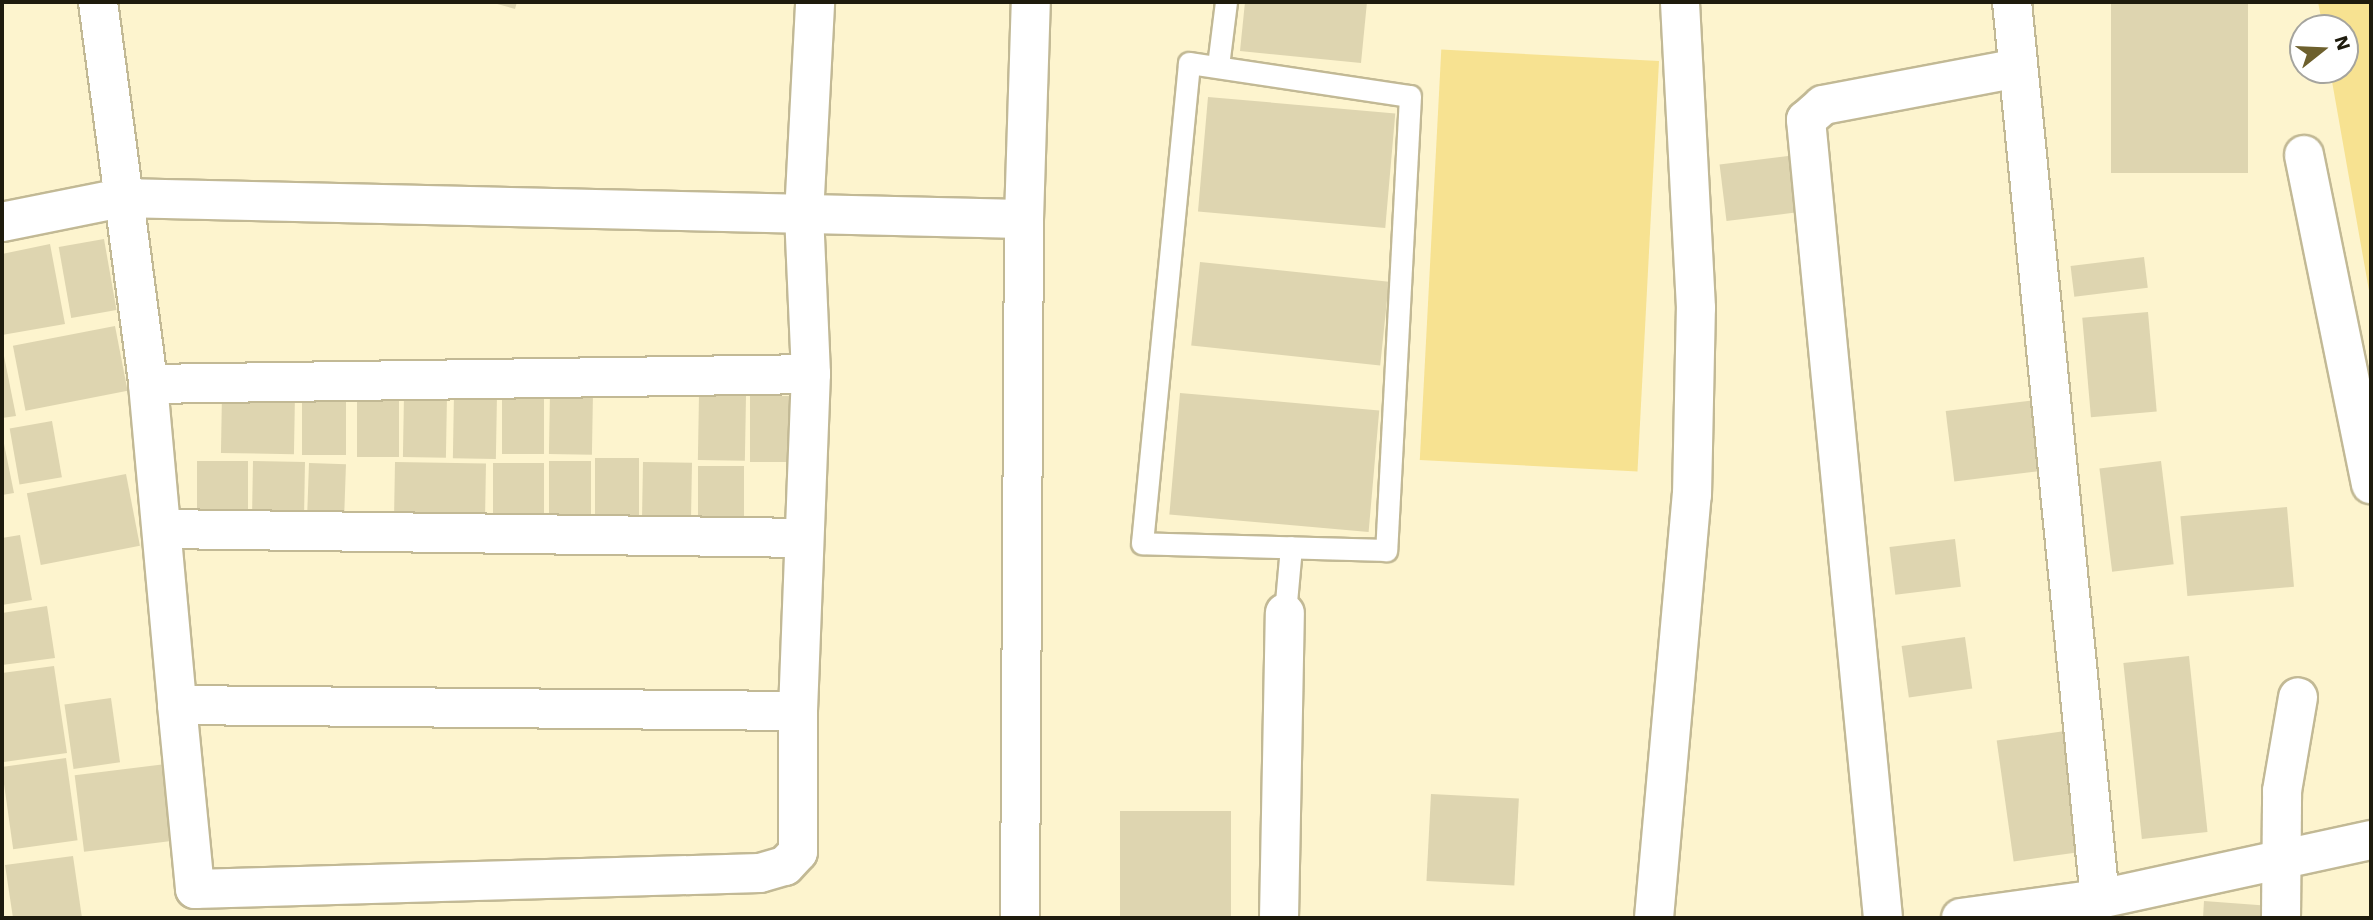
<!DOCTYPE html>
<style>
body{margin:0}
#map{position:relative;width:2373px;height:920px;overflow:hidden;background:#fdf4ce;font-family:"Work Sans",sans-serif}
div>[style]{position:absolute}
.green>*{inset:0;background:#f7e291;transform-origin:0 0}
.building>*{inset:0;background:#ded5b0;transform-origin:0 0}
.roads{filter:drop-shadow(2px 0 #c2b995) drop-shadow(-2px 0 #c2b995) drop-shadow(0 2px #c2b995) drop-shadow(0 -2px #c2b995)}
.lane>*{height:21px;margin:-10.5px;padding:0 10.5px;transform-origin:10.5px;border-radius:10.5px;background:#fff}
.street>*{height:38px;margin:-19px;padding:0 19px;transform-origin:19px;border-radius:19px;background:#fff}
span{translate:-50% -50%;white-space:nowrap;text-align:center;line-height:1.15;-webkit-text-stroke:5px #fff;paint-order:stroke}
.frame{position:absolute;inset:0;border:4px solid #1e1b0d;pointer-events:none}
.north{position:absolute;left:2289px;top:14px;width:70px;height:70px;box-sizing:border-box;background:#fff;border:2px solid #a5a49e;border-radius:50%;rotate:72deg;font-size:19px;font-weight:700;line-height:28px;text-align:center;color:#1e1b0d}
.north::after{content:'';display:block;margin:auto;width:24px;height:32px;background:#6d602d;clip-path:polygon(50% 0,100% 100%,50% 72%,0 100%)}
</style>
<div id="map">
<div class="green">
<div style="clip-path:polygon(2318px 2px,2371px 2px,2371px 302px,2330px 70px,2345px 70px,2345px 28px,2323px 28px)"></div>
<div style="left:1659px;top:61px;width:411px;height:218px;rotate:93deg"></div>
</div>
<div class="building">
<div style="clip-path:polygon(490px 2px,517px 2px,515px 9px)"></div>
<div style="clip-path:polygon(1245px 2px,1367px 2px,1361px 63px,1240px 51px)"></div>
<div style="left:2111px;top:2px;width:137px;height:171px"></div>
<div style="left:1208px;top:97px;width:188px;height:115px;rotate:5deg"></div>
<div style="left:1796px;top:155px;width:57px;height:77px;rotate:83deg"></div>
<div style="left:104px;top:239px;width:72px;height:46px;rotate:80deg"></div>
<div style="clip-path:polygon(50px 244px,65px 324px,2px 335px,2px 254px)"></div>
<div style="left:2144px;top:257px;width:31px;height:74px;rotate:83deg"></div>
<div style="left:1200px;top:262px;width:190px;height:84px;rotate:6deg"></div>
<div style="left:2148px;top:312px;width:100px;height:66px;rotate:85deg"></div>
<div style="left:115px;top:326px;width:66px;height:104px;rotate:79deg"></div>
<div style="clip-path:polygon(2px 346px,16px 416px,2px 418px)"></div>
<div style="left:357px;top:392px;width:42px;height:65px"></div>
<div style="left:550px;top:392px;width:43px;height:62px;rotate:1deg"></div>
<div style="left:222px;top:393px;width:73px;height:60px;rotate:1deg"></div>
<div style="left:1180px;top:393px;width:200px;height:122px;rotate:5deg"></div>
<div style="left:497px;top:394px;width:65px;height:43px;rotate:91deg"></div>
<div style="left:302px;top:395px;width:44px;height:60px"></div>
<div style="left:404px;top:395px;width:43px;height:62px;rotate:1deg"></div>
<div style="left:699px;top:395px;width:47px;height:65px;rotate:1deg"></div>
<div style="left:750px;top:396px;width:44px;height:66px"></div>
<div style="left:502px;top:397px;width:42px;height:57px"></div>
<div style="left:2036px;top:400px;width:71px;height:91px;rotate:83deg"></div>
<div style="left:52px;top:421px;width:57px;height:43px;rotate:80deg"></div>
<div style="clip-path:polygon(2px 434px,14px 493px,2px 495px)"></div>
<div style="left:595px;top:458px;width:44px;height:62px"></div>
<div style="left:197px;top:461px;width:51px;height:63px"></div>
<div style="left:253px;top:461px;width:52px;height:63px;rotate:1deg"></div>
<div style="left:549px;top:461px;width:42px;height:59px"></div>
<div style="left:2161px;top:461px;width:104px;height:62px;rotate:83deg"></div>
<div style="left:395px;top:462px;width:91px;height:57px;rotate:1deg"></div>
<div style="left:643px;top:462px;width:49px;height:62px;rotate:1deg"></div>
<div style="left:309px;top:463px;width:37px;height:62px;rotate:2deg"></div>
<div style="left:493px;top:463px;width:51px;height:60px"></div>
<div style="left:698px;top:466px;width:46px;height:60px"></div>
<div style="left:126px;top:474px;width:73px;height:101px;rotate:79deg"></div>
<div style="left:2287px;top:507px;width:80px;height:107px;rotate:85deg"></div>
<div style="clip-path:polygon(20px 535px,32px 600px,2px 605px,2px 538px)"></div>
<div style="left:1955px;top:539px;width:48px;height:66px;rotate:83deg"></div>
<div style="clip-path:polygon(47px 606px,55px 658px,2px 665px,2px 613px)"></div>
<div style="left:1965px;top:637px;width:52px;height:64px;rotate:82deg"></div>
<div style="left:2189px;top:656px;width:177px;height:66px;rotate:84deg"></div>
<div style="clip-path:polygon(54px 666px,67px 753px,4px 762px,2px 673px)"></div>
<div style="left:111px;top:698px;width:65px;height:47px;rotate:82deg"></div>
<div style="left:2065px;top:731px;width:122px;height:69px;rotate:82deg"></div>
<div style="left:66px;top:758px;width:83px;height:65px;rotate:82deg"></div>
<div style="left:166px;top:764px;width:77px;height:92px;rotate:83deg"></div>
<div style="left:1431px;top:794px;width:88px;height:87px;rotate:3deg"></div>
<div style="left:1120px;top:811px;width:111px;height:107px"></div>
<div style="clip-path:polygon(73px 856px,82px 918px,13px 918px,5px 865px)"></div>
<div style="clip-path:polygon(2204px 901px,2271px 906px,2271px 918px,2203px 918px)"></div>
</div>
<div class="roads">
<div class="lane">
<div style="left:1189px;top:63px;width:223px;rotate:8.5deg"></div>
<div style="left:1410px;top:96px;width:455px;rotate:93deg"></div>
<div style="left:1386px;top:550px;width:244px;rotate:-178.4deg"></div>
<div style="left:1142px;top:543px;width:482px;rotate:-84.4deg"></div>
<div style="left:1218px;top:66px;width:64px;rotate:-82.9deg"></div>
<div style="left:1285px;top:613px;width:66px;rotate:-84.8deg"></div>
</div>
<div class="street">
<div style="left:98px;top:2px;width:385px;rotate:82.5deg"></div>
<div style="left:148px;top:384px;width:322px;rotate:84.8deg"></div>
<div style="left:177px;top:705px;width:185px;rotate:84.4deg"></div>
<div style="left:195px;top:889px;width:565px;rotate:-1.62deg"></div>
<div style="left:760px;top:873px;width:26px;rotate:-16deg"></div>
<div style="left:785px;top:866px;width:19px;rotate:-47deg"></div>
<div style="left:798px;top:852px;width:141px;rotate:-90deg"></div>
<div style="left:798px;top:711px;width:621px;rotate:-179.45deg"></div>
<div style="left:2012px;top:2px;width:901px;rotate:84.4deg"></div>
<div style="left:2100px;top:899px;width:277px;rotate:-12.3deg"></div>
<div style="left:2304px;top:155px;width:336px;rotate:78.5deg"></div>
<div style="left:1024px;top:219px;width:217px;rotate:-88.2deg"></div>
<div style="left:2px;top:222px;width:121px;rotate:-11.4deg"></div>
<div style="left:121px;top:198px;width:903px;rotate:1.33deg"></div>
<div style="left:1024px;top:219px;width:699px;rotate:90.33deg"></div>
<div style="left:148px;top:384px;width:663px;rotate:-0.86deg"></div>
<div style="left:162px;top:529px;width:642px;rotate:0.8deg"></div>
<div style="left:798px;top:711px;width:337px;rotate:-87.8deg"></div>
<div style="left:811px;top:374px;width:159px;rotate:-92.5deg"></div>
<div style="left:804px;top:215px;width:213px;rotate:-87deg"></div>
<div style="left:1279px;top:918px;width:305px;rotate:-88.9deg"></div>
<div style="left:1654px;top:918px;width:425px;rotate:-84.9deg"></div>
<div style="left:1692px;top:495px;width:187px;rotate:-88.8deg"></div>
<div style="left:1696px;top:308px;width:306px;rotate:-93deg"></div>
<div style="left:1883px;top:918px;width:802px;rotate:-95.51deg"></div>
<div style="left:1806px;top:120px;width:23px;rotate:-41deg"></div>
<div style="left:1823px;top:105px;width:194px;rotate:-10.7deg"></div>
<div style="left:1961px;top:918px;width:140px;rotate:-7.8deg"></div>
<div style="left:2281px;top:918px;width:127px;rotate:-89.5deg"></div>
<div style="left:2282px;top:791px;width:95px;rotate:-80.3deg"></div>
</div>
</div>
<div class="frame"></div>
<div class="north">N</div>
</div>
